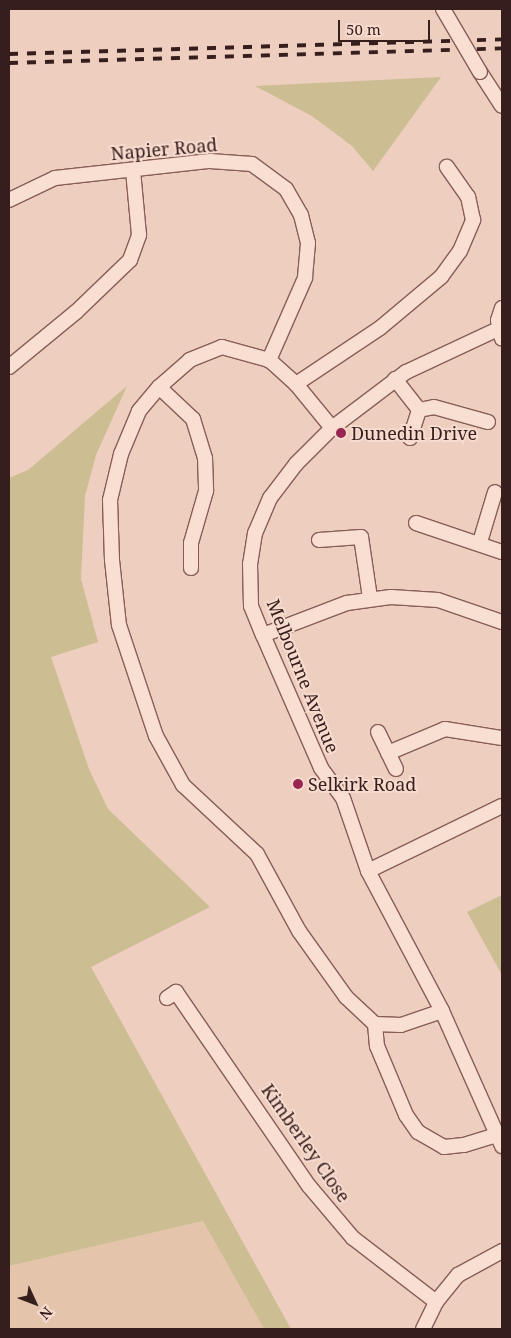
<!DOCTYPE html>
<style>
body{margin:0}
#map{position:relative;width:511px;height:1338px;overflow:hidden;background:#eecebf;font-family:"Noto Serif",serif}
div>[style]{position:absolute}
.farmland>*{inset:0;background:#e4c5ac}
.green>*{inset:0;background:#ccbd93}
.roads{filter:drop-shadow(1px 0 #875e57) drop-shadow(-1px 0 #875e57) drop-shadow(0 1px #875e57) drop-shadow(0 -1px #875e57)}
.minor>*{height:14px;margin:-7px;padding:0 7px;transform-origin:7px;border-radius:7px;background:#f9ded2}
.rail>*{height:4px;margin-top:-2px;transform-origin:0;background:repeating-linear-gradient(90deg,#361e1c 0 9px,transparent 0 18px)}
.bridges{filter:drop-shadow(1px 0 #875e57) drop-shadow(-1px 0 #875e57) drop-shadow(0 1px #875e57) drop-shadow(0 -1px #875e57)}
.minor-bridge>*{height:14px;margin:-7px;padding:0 7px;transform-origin:7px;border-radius:7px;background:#f9ded2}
.dots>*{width:14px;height:14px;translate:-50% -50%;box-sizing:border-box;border:2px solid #f6dbce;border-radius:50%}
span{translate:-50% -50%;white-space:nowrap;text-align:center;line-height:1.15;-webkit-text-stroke:4px #f6dbce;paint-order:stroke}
.street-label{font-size:18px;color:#361e1c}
.poi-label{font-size:18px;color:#361e1c}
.left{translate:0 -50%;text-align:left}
.frame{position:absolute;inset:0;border:10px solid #361e1c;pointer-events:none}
.north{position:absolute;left:10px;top:1278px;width:50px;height:50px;-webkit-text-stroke:4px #f6dbce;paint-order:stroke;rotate:133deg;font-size:14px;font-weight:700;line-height:20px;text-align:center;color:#361e1c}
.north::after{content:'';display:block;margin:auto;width:18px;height:22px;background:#361e1c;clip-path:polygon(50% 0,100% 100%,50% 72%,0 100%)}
.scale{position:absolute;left:338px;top:20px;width:92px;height:22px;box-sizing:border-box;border:2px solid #361e1c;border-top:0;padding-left:6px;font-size:15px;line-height:18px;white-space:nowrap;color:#361e1c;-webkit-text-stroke:4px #f6dbce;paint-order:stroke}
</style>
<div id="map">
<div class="farmland">
<div style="clip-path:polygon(203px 1221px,264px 1329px,9px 1329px,9px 1266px)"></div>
</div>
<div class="green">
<div style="clip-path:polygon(441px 77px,373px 171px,352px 146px,312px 116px,255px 86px)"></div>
<div style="clip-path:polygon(127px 386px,96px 455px,85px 496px,81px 579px,98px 642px,51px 657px,89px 769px,108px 809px,210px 907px,91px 967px,291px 1329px,264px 1329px,203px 1221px,9px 1266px,9px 478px,28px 470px)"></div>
<div style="clip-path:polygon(502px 895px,502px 975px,467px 912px)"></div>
</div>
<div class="roads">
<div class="minor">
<div style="left:480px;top:72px;width:40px;rotate:57.1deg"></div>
<div style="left:9px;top:200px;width:51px;rotate:-25.6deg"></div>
<div style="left:55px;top:178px;width:156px;rotate:-6.3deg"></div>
<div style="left:210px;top:161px;width:42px;rotate:4.1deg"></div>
<div style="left:252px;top:164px;width:42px;rotate:36.3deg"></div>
<div style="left:286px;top:189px;width:30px;rotate:60deg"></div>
<div style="left:301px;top:215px;width:29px;rotate:76deg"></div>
<div style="left:308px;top:243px;width:35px;rotate:95deg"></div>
<div style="left:305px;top:278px;width:90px;rotate:113.7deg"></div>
<div style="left:502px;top:308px;width:13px;rotate:108deg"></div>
<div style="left:498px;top:320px;width:19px;rotate:78deg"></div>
<div style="left:498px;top:329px;width:102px;rotate:154.9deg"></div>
<div style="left:406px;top:372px;width:93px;rotate:142.9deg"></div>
<div style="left:332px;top:428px;width:51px;rotate:135deg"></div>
<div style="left:296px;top:464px;width:43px;rotate:127.4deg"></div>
<div style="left:270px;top:498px;width:38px;rotate:113deg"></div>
<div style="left:255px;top:533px;width:31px;rotate:99deg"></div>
<div style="left:250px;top:564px;width:42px;rotate:88.6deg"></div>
<div style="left:251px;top:606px;width:31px;rotate:68deg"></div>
<div style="left:263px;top:635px;width:145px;rotate:66.4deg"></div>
<div style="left:321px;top:768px;width:37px;rotate:54deg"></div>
<div style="left:343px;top:798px;width:77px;rotate:71.1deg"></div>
<div style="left:368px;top:871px;width:158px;rotate:62.1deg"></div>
<div style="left:442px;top:1011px;width:148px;rotate:66deg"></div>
<div style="left:9px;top:367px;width:87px;rotate:-39.4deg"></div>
<div style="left:76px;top:312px;width:75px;rotate:-43.9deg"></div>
<div style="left:130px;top:260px;width:27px;rotate:-70deg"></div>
<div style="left:139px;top:235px;width:65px;rotate:-95.3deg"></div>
<div style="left:395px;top:379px;width:39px;rotate:52deg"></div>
<div style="left:419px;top:410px;width:15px;rotate:-11deg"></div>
<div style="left:434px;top:407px;width:56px;rotate:15.5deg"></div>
<div style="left:296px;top:384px;width:101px;rotate:-33.7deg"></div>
<div style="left:380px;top:328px;width:80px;rotate:-39.9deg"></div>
<div style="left:441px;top:277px;width:32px;rotate:-54deg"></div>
<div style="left:460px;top:251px;width:34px;rotate:-67deg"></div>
<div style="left:473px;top:220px;width:24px;rotate:-102deg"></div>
<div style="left:468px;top:197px;width:37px;rotate:-125deg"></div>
<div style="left:159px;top:387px;width:47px;rotate:43.3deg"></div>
<div style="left:193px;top:419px;width:41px;rotate:72.9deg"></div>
<div style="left:205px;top:458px;width:33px;rotate:88deg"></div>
<div style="left:206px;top:491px;width:54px;rotate:106.1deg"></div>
<div style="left:191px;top:543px;width:25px;rotate:90deg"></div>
<div style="left:332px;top:428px;width:57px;rotate:-129.3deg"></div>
<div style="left:296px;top:384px;width:36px;rotate:-138deg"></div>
<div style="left:269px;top:360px;width:49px;rotate:-164.5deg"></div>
<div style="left:222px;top:347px;width:35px;rotate:158deg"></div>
<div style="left:190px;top:360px;width:41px;rotate:138.9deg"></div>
<div style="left:159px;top:387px;width:31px;rotate:130deg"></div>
<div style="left:139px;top:411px;width:47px;rotate:112.7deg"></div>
<div style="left:121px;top:454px;width:47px;rotate:103.4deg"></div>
<div style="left:110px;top:500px;width:60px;rotate:88.1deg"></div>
<div style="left:112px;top:560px;width:65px;rotate:83.9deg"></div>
<div style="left:119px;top:625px;width:117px;rotate:71.6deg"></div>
<div style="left:156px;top:736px;width:56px;rotate:61.1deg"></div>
<div style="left:183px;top:785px;width:101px;rotate:43deg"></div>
<div style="left:257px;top:854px;width:88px;rotate:61.4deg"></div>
<div style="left:299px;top:931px;width:81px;rotate:54.5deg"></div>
<div style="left:346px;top:997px;width:40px;rotate:43deg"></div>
<div style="left:375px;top:1024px;width:26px;rotate:2deg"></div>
<div style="left:401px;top:1025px;width:43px;rotate:-18.9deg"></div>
<div style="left:410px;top:438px;width:29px;rotate:-72deg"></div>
<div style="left:416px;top:523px;width:91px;rotate:18.6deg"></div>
<div style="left:319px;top:540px;width:42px;rotate:-4.1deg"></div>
<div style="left:361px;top:537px;width:62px;rotate:81.6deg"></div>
<div style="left:480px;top:542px;width:52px;rotate:-73.3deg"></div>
<div style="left:263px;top:635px;width:90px;rotate:-20.9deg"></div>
<div style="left:347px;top:603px;width:44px;rotate:-7.8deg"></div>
<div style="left:391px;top:597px;width:47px;rotate:3.7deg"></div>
<div style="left:438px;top:600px;width:68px;rotate:19deg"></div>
<div style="left:378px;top:732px;width:41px;rotate:64.1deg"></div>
<div style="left:388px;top:753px;width:62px;rotate:-22.8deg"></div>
<div style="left:445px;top:729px;width:58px;rotate:9deg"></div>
<div style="left:368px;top:871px;width:149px;rotate:-25.9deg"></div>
<div style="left:167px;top:998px;width:11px;rotate:-34deg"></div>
<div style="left:176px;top:992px;width:235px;rotate:55.6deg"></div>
<div style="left:309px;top:1186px;width:68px;rotate:49.8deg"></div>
<div style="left:353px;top:1238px;width:105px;rotate:37.6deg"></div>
<div style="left:375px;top:1024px;width:22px;rotate:85deg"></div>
<div style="left:377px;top:1046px;width:75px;rotate:67.2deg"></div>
<div style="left:406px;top:1115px;width:21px;rotate:55deg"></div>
<div style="left:418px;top:1132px;width:30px;rotate:30deg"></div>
<div style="left:444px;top:1147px;width:20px;rotate:-6deg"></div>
<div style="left:464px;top:1145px;width:34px;rotate:-17deg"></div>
<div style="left:423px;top:1329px;width:30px;rotate:-64deg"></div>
<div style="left:436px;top:1302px;width:35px;rotate:-51deg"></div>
<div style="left:458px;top:1275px;width:50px;rotate:-28.6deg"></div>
</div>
</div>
<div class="rail">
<div style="left:9px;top:54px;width:493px;rotate:-1.7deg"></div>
<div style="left:9px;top:63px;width:493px;rotate:-1.7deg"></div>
</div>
<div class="bridges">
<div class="minor-bridge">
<div style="left:443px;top:9px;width:73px;rotate:59.6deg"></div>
</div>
</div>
<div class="dots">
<div style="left:341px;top:433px;background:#972653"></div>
<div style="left:298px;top:784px;background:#972653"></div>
</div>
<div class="street-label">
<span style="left:164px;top:149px;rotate:-5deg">Napier Road</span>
<span style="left:303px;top:676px;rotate:68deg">Melbourne Avenue</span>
<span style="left:306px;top:1143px;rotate:55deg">Kimberley Close</span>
</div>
<div class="poi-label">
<span class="left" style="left:351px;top:433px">Dunedin Drive</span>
<span class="left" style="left:308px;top:784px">Selkirk Road</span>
</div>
<div class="frame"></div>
<div class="north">N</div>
<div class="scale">50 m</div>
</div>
